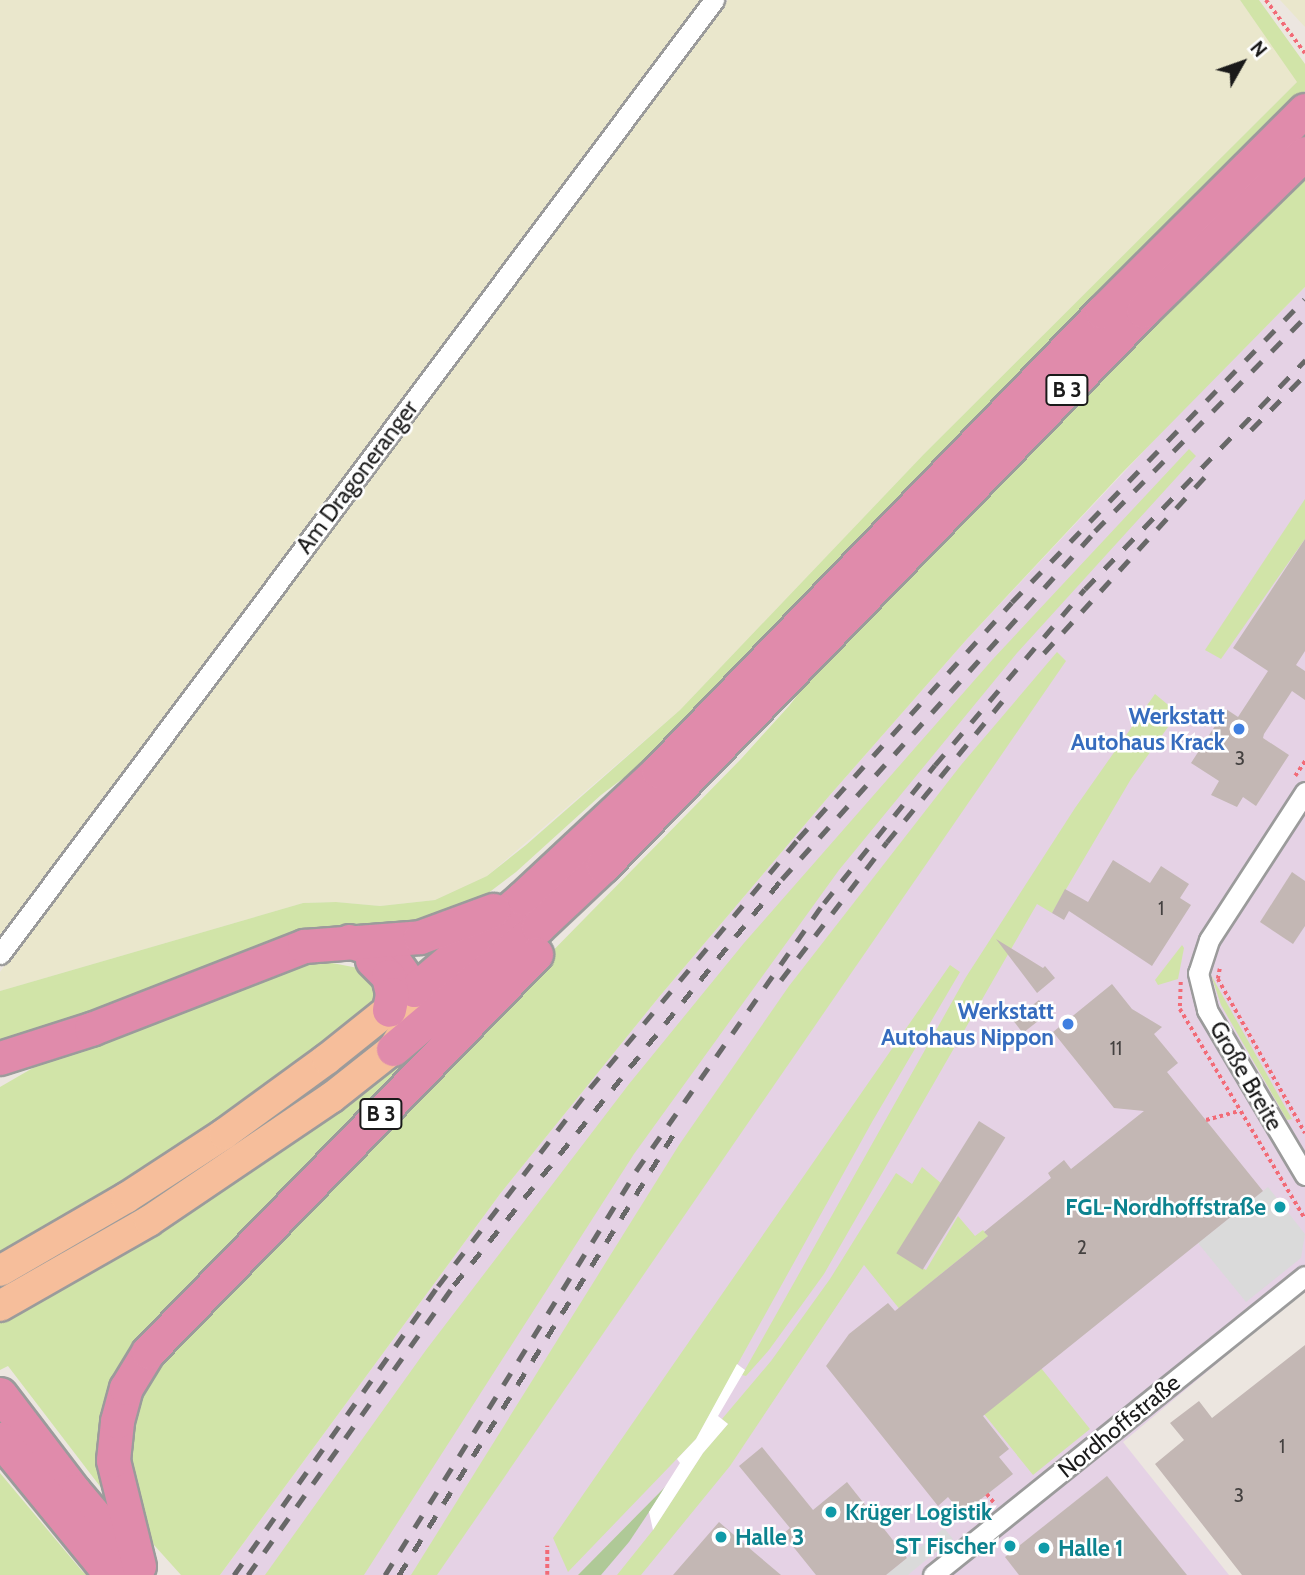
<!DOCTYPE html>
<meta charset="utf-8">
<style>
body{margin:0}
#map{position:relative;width:1305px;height:1575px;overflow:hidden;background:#ece6e0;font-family:Cabin,sans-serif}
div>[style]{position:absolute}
.industrial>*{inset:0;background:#e5d2e5}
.farmland>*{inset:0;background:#eae7cc}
.grass>*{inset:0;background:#d1e4a8}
.forest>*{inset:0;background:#afc997}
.parking>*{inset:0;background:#dadada}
.pier>*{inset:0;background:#fff}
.building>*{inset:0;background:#c3b7b4;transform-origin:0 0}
.path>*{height:3.5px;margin-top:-1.75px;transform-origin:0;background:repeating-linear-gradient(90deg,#f26b77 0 3.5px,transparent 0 7px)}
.roads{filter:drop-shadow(2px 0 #9b9b9b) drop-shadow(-2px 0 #9b9b9b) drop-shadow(0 2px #9b9b9b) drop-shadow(0 -2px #9b9b9b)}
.street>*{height:19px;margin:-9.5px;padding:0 9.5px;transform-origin:9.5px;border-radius:9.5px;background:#fff}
.primary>*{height:30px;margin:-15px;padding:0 15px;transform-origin:15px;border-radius:15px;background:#f6be9b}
.highway>*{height:33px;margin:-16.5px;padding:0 16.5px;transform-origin:16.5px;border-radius:16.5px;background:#e08bab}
.rail>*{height:5px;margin-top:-2.5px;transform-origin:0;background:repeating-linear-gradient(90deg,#686868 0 14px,transparent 0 28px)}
.dots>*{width:19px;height:19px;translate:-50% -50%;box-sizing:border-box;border:4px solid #fff;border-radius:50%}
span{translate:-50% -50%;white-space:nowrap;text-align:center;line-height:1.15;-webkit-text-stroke:5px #fff;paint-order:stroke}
.number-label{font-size:19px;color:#444140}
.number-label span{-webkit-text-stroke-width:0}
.shield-label span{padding:2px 5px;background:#fff;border:2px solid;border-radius:5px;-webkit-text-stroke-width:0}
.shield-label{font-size:21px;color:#1a1a1a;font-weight:700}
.street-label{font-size:23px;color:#1a1a1a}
.shop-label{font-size:23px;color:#366cbe;font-weight:700}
.right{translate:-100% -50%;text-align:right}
.culture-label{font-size:23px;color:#0d838f;font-weight:700}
.left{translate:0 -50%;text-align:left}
.north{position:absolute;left:1207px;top:28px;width:70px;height:70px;-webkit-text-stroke:5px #fff;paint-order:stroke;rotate:50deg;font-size:19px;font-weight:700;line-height:28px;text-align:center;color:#1a1a1a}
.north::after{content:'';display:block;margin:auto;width:24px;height:32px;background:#1a1a1a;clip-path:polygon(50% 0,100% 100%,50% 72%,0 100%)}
</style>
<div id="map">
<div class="industrial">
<div style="clip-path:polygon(1305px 287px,1305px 1290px,1123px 1442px,1229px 1575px,220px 1575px,500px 1194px,659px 997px,830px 795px,967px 639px,1171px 422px)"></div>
</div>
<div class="farmland">
<div style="clip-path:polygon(0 0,703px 0,0 941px)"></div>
<div style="clip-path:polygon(728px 0,1240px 0,1298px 81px,924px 454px,680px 710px,487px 876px,435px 900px,380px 906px,336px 902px,303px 903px,0 991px,0 972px)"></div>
<div style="clip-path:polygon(1280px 0,1305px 0,1305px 27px)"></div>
</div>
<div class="grass">
<div style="clip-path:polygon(1240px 0,1259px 0,1305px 64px,1305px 91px,991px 406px,650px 758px,601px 795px,516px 872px,487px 894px,451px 914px,104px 1008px,0 1044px,0 991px,303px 903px,336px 902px,380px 906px,435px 900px,487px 876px,526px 845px,680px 710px,924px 454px,1297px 82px)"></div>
<div style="clip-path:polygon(1305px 167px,1305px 287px,1121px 474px,967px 639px,830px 795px,659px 997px,500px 1194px,220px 1575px,181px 1575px,154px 1545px,131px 1500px,126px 1435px,151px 1368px,476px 1029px,741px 759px,789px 706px,852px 625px)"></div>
<div style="clip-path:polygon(1189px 449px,1196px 456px,1017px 653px,839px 870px,634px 1154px,364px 1575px,265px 1575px,426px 1350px,629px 1084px,744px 943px,993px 659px)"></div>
<div style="clip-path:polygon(1305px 499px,1305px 539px,1221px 659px,1205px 650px)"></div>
<div style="clip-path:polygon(1057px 652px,1066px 661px,437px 1575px,411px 1575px,679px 1145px,789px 986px,961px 765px)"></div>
<div style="clip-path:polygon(1155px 694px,1178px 713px,1131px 779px,1052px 913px,1037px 904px,824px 1274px,769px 1350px,746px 1376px,742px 1375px,966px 977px,1075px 808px)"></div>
<div style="clip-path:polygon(1182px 945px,1184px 948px,1178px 979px,1158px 985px,1155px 980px)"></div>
<div style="clip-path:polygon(327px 962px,358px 968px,373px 979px,376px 995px,366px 1012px,168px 1158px,0 1257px,0 1087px,38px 1065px,95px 1040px,258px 980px,309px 964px)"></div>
<div style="clip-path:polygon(950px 965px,960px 972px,872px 1122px,696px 1439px,568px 1572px,553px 1538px)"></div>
<div style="clip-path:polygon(1211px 975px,1292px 1119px,1287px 1120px,1221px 1005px)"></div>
<div style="clip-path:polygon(490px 983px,144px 1343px,112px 1502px,8px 1366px,0 1370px,0 1319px)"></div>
<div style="clip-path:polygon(922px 1167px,942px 1184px,900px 1255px,926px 1270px,958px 1216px,975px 1236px,983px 1230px,988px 1236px,909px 1300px,1041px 1368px,1090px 1429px,1033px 1475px,864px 1265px,730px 1466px,641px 1575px,617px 1575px,653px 1530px,703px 1453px,728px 1424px,722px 1419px,771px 1361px,830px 1279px,896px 1173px,912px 1184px)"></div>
<div style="clip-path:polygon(0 1473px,82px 1571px,87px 1575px,0 1575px)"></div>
</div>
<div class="forest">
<div style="clip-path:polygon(667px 1485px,629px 1542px,601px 1575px,578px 1575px)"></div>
</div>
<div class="parking">
<div style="clip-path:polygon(1268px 1187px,1305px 1234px,1301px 1258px,1246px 1302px,1198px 1243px)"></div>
<div style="clip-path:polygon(944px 1528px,953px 1539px,926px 1560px,908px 1575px,886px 1575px)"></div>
</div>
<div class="pier">
<div style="clip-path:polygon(737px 1364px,745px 1370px,718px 1416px,728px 1424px,703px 1453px,653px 1530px,649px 1512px,680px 1463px,677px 1459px,696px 1439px)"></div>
</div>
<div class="building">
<div style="clip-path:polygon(1305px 539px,1305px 651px,1296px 665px,1305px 671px,1305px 700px,1292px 691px,1264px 734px,1263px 738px,1289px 755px,1256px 806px,1243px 797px,1237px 807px,1211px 795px,1219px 781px,1191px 763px,1226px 709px,1238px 717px,1268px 671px,1233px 648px)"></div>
<div style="clip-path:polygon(1113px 860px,1150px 883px,1161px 866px,1189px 884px,1180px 898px,1191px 905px,1152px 966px,1069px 911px,1064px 920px,1052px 913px,1065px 889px,1088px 902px)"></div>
<div style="clip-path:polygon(1292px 872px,1305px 881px,1305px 926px,1293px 944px,1260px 922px)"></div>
<div style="clip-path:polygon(996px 939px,1043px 968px,1045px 966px,1055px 978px,1037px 993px)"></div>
<div style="clip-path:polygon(1112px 984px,1132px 1009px,1162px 1027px,1154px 1034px,1178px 1063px,1167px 1072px,1263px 1191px,983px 1416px,1009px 1449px,999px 1457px,1013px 1474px,962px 1514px,948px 1497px,938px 1506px,826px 1366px,849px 1334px,888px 1303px,895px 1311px,988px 1236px,984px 1232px,1051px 1178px,1048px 1173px,1064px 1160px,1071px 1169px,1144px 1111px,1114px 1108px,1053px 1032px)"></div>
<div style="left:1039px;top:1000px;width:16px;height:33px;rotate:52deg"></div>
<div style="left:979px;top:1121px;width:31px;height:156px;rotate:32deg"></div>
<div style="clip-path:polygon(1305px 1345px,1305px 1575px,1242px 1575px,1155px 1464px,1184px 1440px,1170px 1423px,1199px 1401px,1212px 1418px)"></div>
<div style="clip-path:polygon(762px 1447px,813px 1510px,847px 1482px,907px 1558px,886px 1575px,816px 1575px,783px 1534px,790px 1528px,739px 1466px)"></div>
<div style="clip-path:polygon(1107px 1476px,1187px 1575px,1019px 1575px,1005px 1557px)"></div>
<div style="clip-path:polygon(719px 1522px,755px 1553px,781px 1575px,673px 1575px)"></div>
</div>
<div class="path">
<div style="left:1266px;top:0;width:66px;rotate:53.7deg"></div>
<div style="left:1295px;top:776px;width:18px;rotate:-56deg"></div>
<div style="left:1220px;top:969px;width:10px;rotate:101deg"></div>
<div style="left:1218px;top:979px;width:177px;rotate:60.5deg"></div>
<div style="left:1181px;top:982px;width:27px;rotate:92deg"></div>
<div style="left:1180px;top:1009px;width:244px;rotate:59.2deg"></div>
<div style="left:1206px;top:1120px;width:34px;rotate:-15deg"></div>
<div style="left:987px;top:1494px;width:13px;rotate:51deg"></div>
<div style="left:547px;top:1575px;width:29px;rotate:-90deg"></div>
</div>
<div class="roads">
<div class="street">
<div style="left:1305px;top:792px;width:176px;rotate:123deg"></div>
<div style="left:1209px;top:940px;width:35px;rotate:108deg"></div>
<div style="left:1198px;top:973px;width:38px;rotate:76deg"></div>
<div style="left:1207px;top:1010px;width:192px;rotate:59.3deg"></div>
<div style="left:0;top:954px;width:1192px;rotate:-53.19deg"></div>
<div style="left:933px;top:1575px;width:477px;rotate:-38.8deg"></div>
</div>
<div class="primary">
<div style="left:0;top:1271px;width:146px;rotate:-30.1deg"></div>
<div style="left:126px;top:1198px;width:117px;rotate:-33.1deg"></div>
<div style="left:224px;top:1134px;width:127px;rotate:-36.1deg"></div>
<div style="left:327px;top:1059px;width:104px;rotate:-38.7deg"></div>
<div style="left:0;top:1306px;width:172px;rotate:-29.7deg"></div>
<div style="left:149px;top:1221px;width:220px;rotate:-34.1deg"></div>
<div style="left:331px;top:1098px;width:79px;rotate:-38.3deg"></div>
<div style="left:393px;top:1049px;width:38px;rotate:-58deg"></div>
<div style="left:413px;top:1017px;width:27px;rotate:-88deg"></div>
</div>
<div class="highway">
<div style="left:349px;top:941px;width:31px;rotate:19deg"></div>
<div style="left:378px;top:951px;width:19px;rotate:32deg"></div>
<div style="left:394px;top:961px;width:35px;rotate:55deg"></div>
<div style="left:414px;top:990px;width:142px;rotate:-40.4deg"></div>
<div style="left:522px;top:898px;width:186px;rotate:-43deg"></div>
<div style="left:658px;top:771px;width:639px;rotate:-45.95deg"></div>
<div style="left:1102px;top:312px;width:286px;rotate:-44.9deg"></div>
<div style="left:372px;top:960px;width:23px;rotate:45deg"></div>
<div style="left:388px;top:976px;width:18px;rotate:77deg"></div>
<div style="left:392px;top:994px;width:16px;rotate:101deg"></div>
<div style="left:393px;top:1049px;width:189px;rotate:-40.1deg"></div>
<div style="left:538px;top:927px;width:89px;rotate:-43.2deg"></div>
<div style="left:603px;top:866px;width:774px;rotate:-45.78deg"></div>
<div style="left:1143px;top:311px;width:226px;rotate:-44.3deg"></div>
<div style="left:0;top:1058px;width:96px;rotate:-17.7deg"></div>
<div style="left:91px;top:1029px;width:229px;rotate:-21.3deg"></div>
<div style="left:304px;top:946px;width:116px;rotate:-4.4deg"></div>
<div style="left:420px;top:937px;width:78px;rotate:-20.3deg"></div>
<div style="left:0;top:1394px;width:122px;rotate:52.7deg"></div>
<div style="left:74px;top:1491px;width:93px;rotate:49.8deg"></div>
<div style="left:0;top:1439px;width:176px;rotate:50.8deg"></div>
<div style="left:139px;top:1566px;width:109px;rotate:-103.8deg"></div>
<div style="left:113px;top:1460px;width:39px;rotate:-84deg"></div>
<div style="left:117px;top:1421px;width:34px;rotate:-75deg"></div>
<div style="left:126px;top:1388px;width:42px;rotate:-58.6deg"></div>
<div style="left:148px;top:1352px;width:556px;rotate:-45.73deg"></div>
</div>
</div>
<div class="rail">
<div style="left:1251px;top:430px;width:77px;rotate:-45.5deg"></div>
<div style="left:1044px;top:653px;width:252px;rotate:-47.6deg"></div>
<div style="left:781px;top:980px;width:174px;rotate:-52.5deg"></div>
<div style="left:887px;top:842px;width:186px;rotate:-50.7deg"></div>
<div style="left:234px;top:1575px;width:354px;rotate:-54.8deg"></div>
<div style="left:438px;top:1286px;width:250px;rotate:-52.5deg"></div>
<div style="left:590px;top:1088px;width:324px;rotate:-50.1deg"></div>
<div style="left:798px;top:839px;width:319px;rotate:-47.9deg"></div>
<div style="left:1012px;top:602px;width:421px;rotate:-46deg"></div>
<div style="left:248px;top:1575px;width:356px;rotate:-54.6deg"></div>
<div style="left:454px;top:1285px;width:522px;rotate:-51.07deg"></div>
<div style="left:782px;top:879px;width:468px;rotate:-48deg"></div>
<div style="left:1095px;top:531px;width:300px;rotate:-45.5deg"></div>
<div style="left:385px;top:1575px;width:476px;rotate:-58.1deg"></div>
<div style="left:636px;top:1171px;width:327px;rotate:-55deg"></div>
<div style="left:824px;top:903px;width:177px;rotate:-51.2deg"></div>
<div style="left:935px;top:765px;width:231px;rotate:-49.6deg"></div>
<div style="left:1085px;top:589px;width:318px;rotate:-46.1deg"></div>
<div style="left:399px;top:1575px;width:518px;rotate:-58.09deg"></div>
</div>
<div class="dots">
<div style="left:1239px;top:729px;background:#3f7fe0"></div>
<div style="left:1068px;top:1024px;background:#3f7fe0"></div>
<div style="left:1280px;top:1207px;background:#0f9aa8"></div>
<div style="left:831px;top:1512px;background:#0f9aa8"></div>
<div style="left:721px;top:1537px;background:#0f9aa8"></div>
<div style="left:1010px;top:1546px;background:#0f9aa8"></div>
<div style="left:1044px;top:1548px;background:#0f9aa8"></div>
</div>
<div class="number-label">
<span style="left:1240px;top:759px">3</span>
<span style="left:1161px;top:909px">1</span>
<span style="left:1116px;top:1049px">11</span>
<span style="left:1082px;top:1248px">2</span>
<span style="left:1282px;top:1447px">1</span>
<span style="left:1239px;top:1496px">3</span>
</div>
<div class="shield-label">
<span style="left:1067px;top:390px">B 3</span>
<span style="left:381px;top:1114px">B 3</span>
</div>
<div class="street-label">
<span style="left:357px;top:477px;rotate:-53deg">Am Dragoneranger</span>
<span style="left:1246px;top:1076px;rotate:60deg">Große Breite</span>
<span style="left:1119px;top:1426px;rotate:-39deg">Nordhoffstraße</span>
</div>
<div class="shop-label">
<span class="right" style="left:1225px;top:729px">Werkstatt<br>Autohaus Krack</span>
<span class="right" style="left:1054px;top:1024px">Werkstatt<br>Autohaus Nippon</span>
</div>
<div class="culture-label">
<span class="right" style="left:1266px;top:1207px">FGL-Nordhoffstraße</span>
<span class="left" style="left:845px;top:1512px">Krüger Logistik</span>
<span class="left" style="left:735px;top:1537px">Halle 3</span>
<span class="right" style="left:996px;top:1546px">ST Fischer</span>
<span class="left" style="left:1058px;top:1548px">Halle 1</span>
</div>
<div class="north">N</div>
</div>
